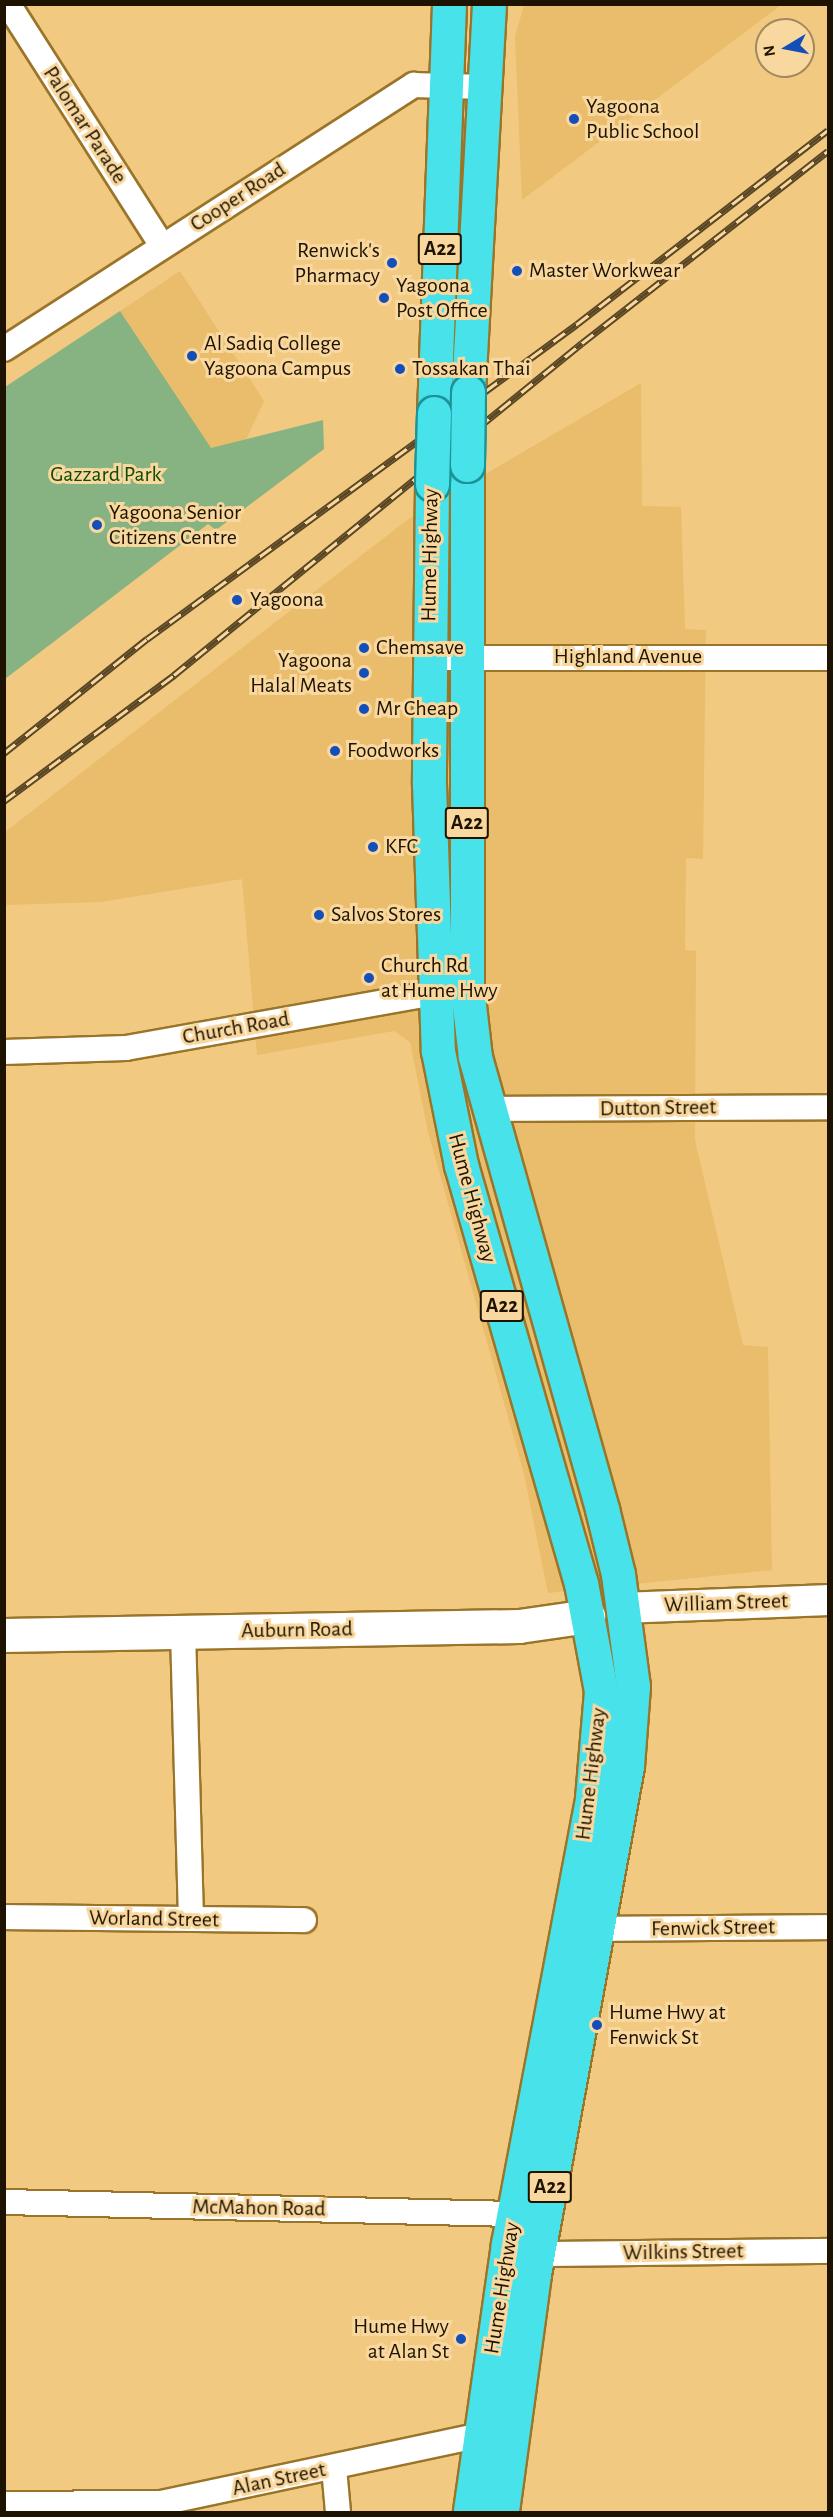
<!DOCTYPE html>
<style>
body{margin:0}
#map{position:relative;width:833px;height:2517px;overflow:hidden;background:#f2c980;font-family:"Alegreya Sans",sans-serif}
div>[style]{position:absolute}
.built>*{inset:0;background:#e9bd6b}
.green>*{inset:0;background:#87b281}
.roads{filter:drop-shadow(2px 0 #9a7529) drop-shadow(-2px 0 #9a7529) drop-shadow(0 2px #9a7529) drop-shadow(0 -2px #9a7529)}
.minor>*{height:24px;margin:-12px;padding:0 12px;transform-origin:12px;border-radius:12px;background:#fff}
.tertiary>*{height:30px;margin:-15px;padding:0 15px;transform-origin:15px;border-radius:15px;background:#fff}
.secondary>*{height:33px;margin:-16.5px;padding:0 16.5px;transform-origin:16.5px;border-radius:16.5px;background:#fff}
.trunk>*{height:33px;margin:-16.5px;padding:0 16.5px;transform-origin:16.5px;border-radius:16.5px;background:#48e2eb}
.rail>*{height:7px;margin-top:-3.5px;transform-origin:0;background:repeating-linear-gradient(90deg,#f9d89f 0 14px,#594624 0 28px);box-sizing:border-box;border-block:2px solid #594624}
.bridges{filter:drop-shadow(2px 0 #1c9496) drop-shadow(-2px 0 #1c9496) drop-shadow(0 2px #1c9496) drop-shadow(0 -2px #1c9496)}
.trunk-bridge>*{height:33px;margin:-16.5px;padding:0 16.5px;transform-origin:16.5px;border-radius:16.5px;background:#48e2eb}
.dots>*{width:16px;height:16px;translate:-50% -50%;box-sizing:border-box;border:3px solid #f9d89f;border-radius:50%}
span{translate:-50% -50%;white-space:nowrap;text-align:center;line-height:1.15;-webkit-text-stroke:6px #f9d89f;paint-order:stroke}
.shield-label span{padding:2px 4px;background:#f9d89f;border:2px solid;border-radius:4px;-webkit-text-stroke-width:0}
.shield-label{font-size:21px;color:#1e1300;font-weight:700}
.poi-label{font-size:22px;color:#1e1300}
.left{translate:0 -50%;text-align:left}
.right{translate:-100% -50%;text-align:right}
.street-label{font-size:22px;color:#1e1300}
.park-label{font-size:22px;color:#0c4c03}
.frame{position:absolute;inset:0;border:6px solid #1e1300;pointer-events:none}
.north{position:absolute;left:755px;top:18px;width:60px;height:60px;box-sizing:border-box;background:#f9d89f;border:2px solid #a1895f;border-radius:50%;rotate:260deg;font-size:16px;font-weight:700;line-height:24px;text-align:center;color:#1e1300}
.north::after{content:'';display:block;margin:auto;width:21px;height:27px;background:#134eb9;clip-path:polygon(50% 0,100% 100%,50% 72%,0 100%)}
</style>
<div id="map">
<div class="built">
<div style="clip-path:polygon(524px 5px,524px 4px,781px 5px,522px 200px,515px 37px)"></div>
<div style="clip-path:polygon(180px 271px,264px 401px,246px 440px,211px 449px,120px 311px)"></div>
<div style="clip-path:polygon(641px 383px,642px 506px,681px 507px,685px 629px,706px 630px,703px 859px,686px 858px,685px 950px,696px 951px,695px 1140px,743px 1345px,768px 1347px,772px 1570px,548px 1593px,524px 1474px,428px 1132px,410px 1042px,394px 1031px,257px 1055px,242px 879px,101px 902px,5px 905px,5px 832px,407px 520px)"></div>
</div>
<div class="green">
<div style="clip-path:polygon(120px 311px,211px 448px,323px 420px,324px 449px,216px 530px,208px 524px,5px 679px,5px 387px)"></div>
</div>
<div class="roads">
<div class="minor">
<div style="left:8px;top:4px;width:287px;rotate:57.5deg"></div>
<div style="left:4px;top:349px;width:488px;rotate:-32.8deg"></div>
<div style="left:414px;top:85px;width:70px;rotate:1.6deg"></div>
<div style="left:428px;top:658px;width:400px"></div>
<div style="left:4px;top:1052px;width:122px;rotate:-1.9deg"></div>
<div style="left:126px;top:1048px;width:332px;rotate:-10.1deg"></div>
<div style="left:487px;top:1109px;width:341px;rotate:-0.3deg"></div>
<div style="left:183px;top:1632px;width:287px;rotate:88.4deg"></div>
<div style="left:4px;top:1917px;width:300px;rotate:0.6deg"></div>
<div style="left:597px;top:1929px;width:231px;rotate:-0.5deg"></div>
<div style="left:4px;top:2202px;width:509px;rotate:1.35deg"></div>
<div style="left:538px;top:2254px;width:290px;rotate:-0.6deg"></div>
<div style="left:334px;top:2468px;width:44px;rotate:84.8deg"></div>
<div style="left:4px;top:2504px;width:157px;rotate:-0.4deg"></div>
<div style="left:161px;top:2503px;width:326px;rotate:-12deg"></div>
</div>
<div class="tertiary">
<div style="left:623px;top:1608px;width:205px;rotate:-2.2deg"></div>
</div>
<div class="secondary">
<div style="left:4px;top:1635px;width:515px;rotate:-1deg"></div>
<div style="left:519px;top:1626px;width:70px;rotate:-8.2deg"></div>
</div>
<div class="trunk">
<div style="left:468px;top:392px;width:389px;rotate:-86.9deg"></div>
<div style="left:434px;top:413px;width:409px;rotate:-87.9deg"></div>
<div style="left:467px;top:465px;width:523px;rotate:90deg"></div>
<div style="left:467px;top:988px;width:69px;rotate:83.4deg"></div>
<div style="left:475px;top:1057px;width:470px;rotate:74.3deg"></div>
<div style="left:602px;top:1509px;width:67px;rotate:76.2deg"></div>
<div style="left:618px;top:1574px;width:113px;rotate:82.4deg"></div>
<div style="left:633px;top:1686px;width:80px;rotate:94.3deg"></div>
<div style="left:627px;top:1766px;width:516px;rotate:100.37deg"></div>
<div style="left:534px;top:2274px;width:240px;rotate:97.7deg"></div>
<div style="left:432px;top:484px;width:300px;rotate:90.6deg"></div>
<div style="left:429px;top:784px;width:267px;rotate:88.1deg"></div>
<div style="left:438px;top:1051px;width:116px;rotate:78.6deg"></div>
<div style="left:461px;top:1165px;width:435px;rotate:74deg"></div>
<div style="left:581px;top:1583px;width:110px;rotate:79.5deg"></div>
<div style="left:601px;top:1691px;width:108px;rotate:94.8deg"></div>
<div style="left:592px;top:1799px;width:453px;rotate:100.7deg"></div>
<div style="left:508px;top:2244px;width:271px;rotate:98.1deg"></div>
</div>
</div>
<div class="rail">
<div style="left:4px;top:753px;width:183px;rotate:-38.6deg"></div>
<div style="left:147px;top:639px;width:533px;rotate:-36.22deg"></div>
<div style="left:577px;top:324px;width:317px;rotate:-37.7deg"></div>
<div style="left:4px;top:801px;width:212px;rotate:-36.5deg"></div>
<div style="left:174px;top:675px;width:526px;rotate:-39.14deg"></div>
<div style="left:582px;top:343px;width:312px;rotate:-38deg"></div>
</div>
<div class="bridges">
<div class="trunk-bridge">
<div style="left:467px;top:465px;width:73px;rotate:-89.2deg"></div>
<div style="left:432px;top:484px;width:71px;rotate:-88.4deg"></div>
</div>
</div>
<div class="dots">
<div style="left:574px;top:119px;background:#134eb9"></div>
<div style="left:392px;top:263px;background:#134eb9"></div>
<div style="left:517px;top:271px;background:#134eb9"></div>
<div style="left:384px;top:298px;background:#134eb9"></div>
<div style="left:192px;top:356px;background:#134eb9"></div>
<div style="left:400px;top:369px;background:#134eb9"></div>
<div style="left:97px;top:525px;background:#134eb9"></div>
<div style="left:237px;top:600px;background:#134eb9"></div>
<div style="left:364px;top:648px;background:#134eb9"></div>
<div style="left:364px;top:673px;background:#134eb9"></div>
<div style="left:364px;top:709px;background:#134eb9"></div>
<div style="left:335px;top:751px;background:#134eb9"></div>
<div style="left:373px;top:847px;background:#134eb9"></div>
<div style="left:319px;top:915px;background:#134eb9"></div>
<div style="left:369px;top:978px;background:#134eb9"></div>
<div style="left:597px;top:2025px;background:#134eb9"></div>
<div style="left:461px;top:2339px;background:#134eb9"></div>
</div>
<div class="shield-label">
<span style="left:440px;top:249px">A22</span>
<span style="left:467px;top:823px">A22</span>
<span style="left:502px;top:1306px">A22</span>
<span style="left:550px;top:2187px">A22</span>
</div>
<div class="poi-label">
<span class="left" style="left:586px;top:119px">Yagoona<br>Public School</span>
<span class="right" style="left:380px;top:263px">Renwick's<br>Pharmacy</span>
<span class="left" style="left:529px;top:271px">Master Workwear</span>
<span class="left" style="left:396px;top:298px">Yagoona<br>Post Office</span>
<span class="left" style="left:204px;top:356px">Al Sadiq College<br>Yagoona Campus</span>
<span class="left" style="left:412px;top:369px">Tossakan Thai</span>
<span class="left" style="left:109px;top:525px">Yagoona Senior<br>Citizens Centre</span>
<span class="left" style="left:250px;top:600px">Yagoona</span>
<span class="left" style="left:376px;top:648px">Chemsave</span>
<span class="right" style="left:352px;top:673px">Yagoona<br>Halal Meats</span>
<span class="left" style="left:376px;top:709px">Mr Cheap</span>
<span class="left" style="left:347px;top:751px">Foodworks</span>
<span class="left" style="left:385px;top:847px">KFC</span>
<span class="left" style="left:331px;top:915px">Salvos Stores</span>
<span class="left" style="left:381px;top:978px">Church Rd<br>at Hume Hwy</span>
<span class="left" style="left:609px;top:2025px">Hume Hwy at<br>Fenwick St</span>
<span class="right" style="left:449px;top:2339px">Hume Hwy<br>at Alan St</span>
</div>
<div class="street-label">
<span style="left:85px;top:125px;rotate:57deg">Palomar Parade</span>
<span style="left:238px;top:197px;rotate:-33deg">Cooper Road</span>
<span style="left:430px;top:555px;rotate:-89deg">Hume Highway</span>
<span style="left:628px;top:657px">Highland Avenue</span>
<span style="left:236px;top:1028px;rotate:-10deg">Church Road</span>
<span style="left:658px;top:1108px;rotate:-1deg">Dutton Street</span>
<span style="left:472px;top:1198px;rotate:75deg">Hume Highway</span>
<span style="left:726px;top:1603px;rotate:-2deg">William Street</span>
<span style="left:297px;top:1630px;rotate:-1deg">Auburn Road</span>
<span style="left:591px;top:1774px;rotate:-83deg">Hume Highway</span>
<span style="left:154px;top:1919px;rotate:1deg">Worland Street</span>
<span style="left:713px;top:1928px;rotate:-1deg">Fenwick Street</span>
<span style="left:259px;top:2208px;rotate:1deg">McMahon Road</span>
<span style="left:683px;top:2252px;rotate:-1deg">Wilkins Street</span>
<span style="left:502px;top:2288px;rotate:-81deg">Hume Highway</span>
<span style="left:279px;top:2479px;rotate:-12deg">Alan Street</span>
</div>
<div class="park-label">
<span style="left:106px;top:475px">Gazzard Park</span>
</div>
<div class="frame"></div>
<div class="north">N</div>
</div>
